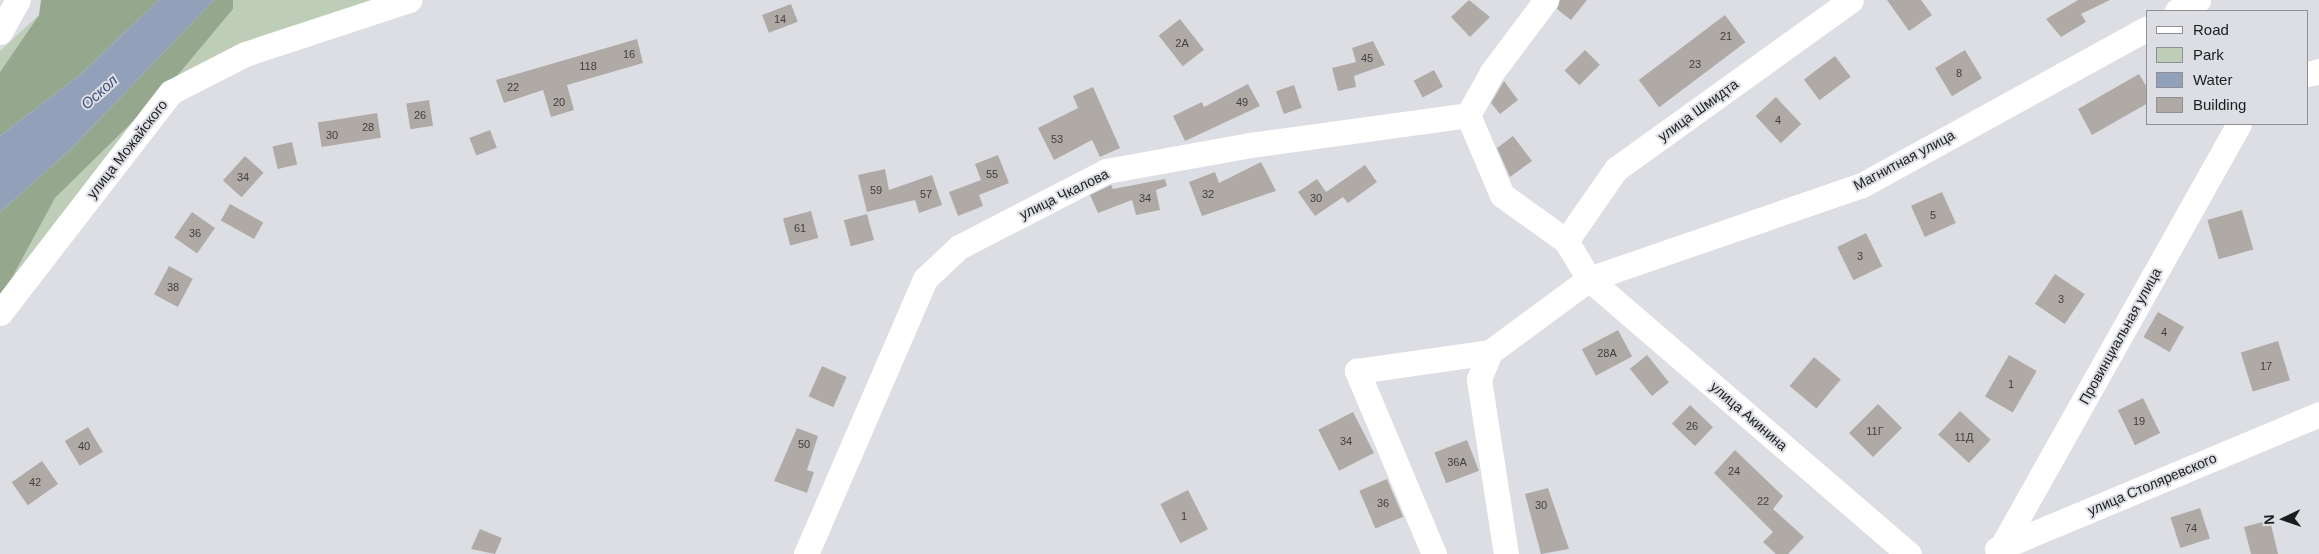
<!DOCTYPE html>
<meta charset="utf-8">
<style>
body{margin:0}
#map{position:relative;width:2319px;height:554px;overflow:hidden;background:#dcdee4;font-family:Arial,sans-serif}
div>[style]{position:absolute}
.green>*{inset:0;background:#bdcdb7}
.forest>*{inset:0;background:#95a88e}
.water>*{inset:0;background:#93a0ba}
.building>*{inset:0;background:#b0aaa6;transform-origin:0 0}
.minor>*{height:25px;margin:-12.5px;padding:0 12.5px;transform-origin:12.5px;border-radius:12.5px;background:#fff}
span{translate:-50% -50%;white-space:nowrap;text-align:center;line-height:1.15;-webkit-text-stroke:4px #dcdee4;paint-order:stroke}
.number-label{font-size:11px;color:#404040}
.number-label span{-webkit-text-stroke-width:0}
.street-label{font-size:14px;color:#1b1c1e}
.water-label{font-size:15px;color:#3b4d76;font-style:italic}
.legend{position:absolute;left:2146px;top:10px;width:162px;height:115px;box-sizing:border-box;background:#dcdee4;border:1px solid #8f9095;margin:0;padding:6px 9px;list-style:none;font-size:15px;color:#1b1c1e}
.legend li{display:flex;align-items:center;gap:10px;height:25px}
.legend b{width:25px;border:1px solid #8f9095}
.north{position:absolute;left:2259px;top:494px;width:50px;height:50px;-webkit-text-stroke:4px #dcdee4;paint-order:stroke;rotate:267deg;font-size:14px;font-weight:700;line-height:20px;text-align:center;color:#1b1c1e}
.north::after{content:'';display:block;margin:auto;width:18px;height:22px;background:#1b1c1e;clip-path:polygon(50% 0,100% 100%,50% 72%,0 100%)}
</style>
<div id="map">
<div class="green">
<div style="clip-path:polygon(233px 0,386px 0,167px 88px,0 300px,55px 198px,167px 88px,233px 9px)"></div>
<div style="clip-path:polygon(39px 15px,0 72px,0 51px)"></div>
</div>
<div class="forest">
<div style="clip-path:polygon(41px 0,159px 0,80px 75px,0 136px,0 72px,39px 15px)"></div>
<div style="clip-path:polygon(214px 0,233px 0,233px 9px,167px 88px,55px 198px,0 300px,0 212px,69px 151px)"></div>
</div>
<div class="water">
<div style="clip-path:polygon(159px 0,214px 0,69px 151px,0 212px,0 136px,80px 75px)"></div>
</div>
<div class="building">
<div style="clip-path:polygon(1469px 0,1490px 17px,1470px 37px,1451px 17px)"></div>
<div style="clip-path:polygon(1560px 0,1587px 0,1571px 20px,1557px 9px)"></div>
<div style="clip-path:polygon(1887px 0,1921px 0,1932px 15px,1909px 31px)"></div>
<div style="clip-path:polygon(2078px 0,2110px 0,2081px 14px,2086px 22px,2061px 37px,2046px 19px)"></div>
<div style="left:791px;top:4px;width:19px;height:31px;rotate:69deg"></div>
<div style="left:1725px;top:15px;width:34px;height:108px;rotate:53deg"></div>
<div style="left:1180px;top:19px;width:39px;height:27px;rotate:52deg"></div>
<div style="clip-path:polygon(637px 39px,643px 63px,567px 85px,574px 110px,551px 117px,543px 90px,504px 103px,496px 80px)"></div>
<div style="clip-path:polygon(1373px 41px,1385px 65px,1354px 76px,1356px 87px,1338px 91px,1332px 68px,1356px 62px,1352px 48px)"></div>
<div style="left:1585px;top:50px;width:21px;height:29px;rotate:45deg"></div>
<div style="left:1965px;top:50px;width:33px;height:35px;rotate:59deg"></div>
<div style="left:1835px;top:56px;width:26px;height:39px;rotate:53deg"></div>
<div style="left:1434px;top:70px;width:19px;height:23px;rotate:62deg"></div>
<div style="clip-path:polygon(2139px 74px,2148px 89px,2148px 103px,2092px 135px,2078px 109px)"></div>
<div style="clip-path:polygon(1504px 81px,1518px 100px,1500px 114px,1491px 103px)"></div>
<div style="clip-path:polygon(1248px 84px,1260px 106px,1185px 141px,1173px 116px,1202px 102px,1204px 107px)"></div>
<div style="left:1294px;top:85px;width:24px;height:19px;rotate:71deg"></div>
<div style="clip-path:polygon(1093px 87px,1120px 148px,1100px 157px,1092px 140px,1054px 160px,1038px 128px,1078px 108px,1073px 96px)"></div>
<div style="left:1776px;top:97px;width:37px;height:28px;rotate:47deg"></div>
<div style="left:429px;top:100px;width:26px;height:23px;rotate:81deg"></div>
<div style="left:377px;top:113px;width:25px;height:60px;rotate:81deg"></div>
<div style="left:490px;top:130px;width:19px;height:22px;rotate:69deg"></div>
<div style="clip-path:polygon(1513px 136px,1532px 161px,1510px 177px,1497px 148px)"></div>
<div style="left:292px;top:142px;width:23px;height:20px;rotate:77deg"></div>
<div style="clip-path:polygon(998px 155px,1009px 183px,979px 195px,983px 206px,958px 216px,949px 192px,981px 180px,975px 164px)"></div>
<div style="left:245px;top:156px;width:25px;height:33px;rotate:42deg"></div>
<div style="clip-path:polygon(1261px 162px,1276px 191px,1202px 216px,1189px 182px,1215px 172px,1219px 183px)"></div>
<div style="clip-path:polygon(1365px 165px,1377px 182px,1348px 203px,1343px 197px,1315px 216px,1298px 192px,1317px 179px,1326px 192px)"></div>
<div style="clip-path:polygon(885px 169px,889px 190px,932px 175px,942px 205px,919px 213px,915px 200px,867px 212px,858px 175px)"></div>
<div style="clip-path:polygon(1165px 179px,1167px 186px,1156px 190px,1160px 210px,1136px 215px,1132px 200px,1098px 213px,1090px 195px,1111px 185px,1113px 189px)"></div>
<div style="left:1942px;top:192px;width:34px;height:34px;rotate:66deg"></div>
<div style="left:230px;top:204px;width:38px;height:19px;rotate:29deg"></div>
<div style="left:2242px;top:210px;width:41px;height:36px;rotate:74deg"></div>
<div style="left:811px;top:211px;width:28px;height:29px;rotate:75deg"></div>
<div style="left:192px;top:212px;width:28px;height:31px;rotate:35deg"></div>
<div style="left:867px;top:214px;width:27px;height:24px;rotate:75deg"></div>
<div style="left:1866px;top:233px;width:37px;height:32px;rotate:64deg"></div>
<div style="left:169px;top:266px;width:27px;height:32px;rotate:28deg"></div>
<div style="left:2055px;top:274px;width:36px;height:36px;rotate:34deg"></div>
<div style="left:2158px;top:312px;width:30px;height:29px;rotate:30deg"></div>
<div style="left:1618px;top:330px;width:30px;height:41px;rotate:62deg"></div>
<div style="left:2278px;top:341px;width:41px;height:39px;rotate:73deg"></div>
<div style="left:1647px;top:355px;width:35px;height:22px;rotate:51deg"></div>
<div style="left:2009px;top:355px;width:32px;height:48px;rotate:30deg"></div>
<div style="left:1814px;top:357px;width:35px;height:38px;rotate:40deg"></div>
<div style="left:822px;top:366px;width:27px;height:33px;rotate:24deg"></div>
<div style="left:2143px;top:398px;width:39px;height:28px;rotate:64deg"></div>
<div style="left:1878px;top:404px;width:34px;height:41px;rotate:45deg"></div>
<div style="left:1690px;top:405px;width:32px;height:26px;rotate:44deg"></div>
<div style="left:1960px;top:411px;width:42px;height:32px;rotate:43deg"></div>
<div style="left:1353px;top:412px;width:46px;height:39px;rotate:63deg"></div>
<div style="left:88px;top:427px;width:29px;height:27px;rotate:59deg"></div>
<div style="clip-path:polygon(797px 428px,818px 436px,807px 470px,814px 472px,807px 493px,774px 481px)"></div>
<div style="left:1467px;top:440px;width:33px;height:35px;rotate:69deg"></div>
<div style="clip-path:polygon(1735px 450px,1783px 496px,1773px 509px,1804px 537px,1788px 554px,1776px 554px,1763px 542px,1773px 532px,1714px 473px)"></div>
<div style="left:42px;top:461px;width:28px;height:37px;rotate:55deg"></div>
<div style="left:1387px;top:479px;width:41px;height:30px;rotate:67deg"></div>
<div style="clip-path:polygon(1548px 488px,1569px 549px,1541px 554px,1525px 494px)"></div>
<div style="left:1188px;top:490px;width:44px;height:31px;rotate:63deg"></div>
<div style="left:2200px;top:508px;width:32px;height:31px;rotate:72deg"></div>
<div style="clip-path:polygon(2270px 520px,2278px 554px,2251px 554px,2244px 527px)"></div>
<div style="clip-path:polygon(480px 529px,502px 538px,495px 554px,471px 549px)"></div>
</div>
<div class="minor">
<div style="left:2177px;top:11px;width:24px;rotate:-28deg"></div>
<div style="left:0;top:32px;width:37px;rotate:-61deg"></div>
<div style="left:2308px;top:74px;width:11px;rotate:-15deg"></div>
<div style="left:1468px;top:115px;width:87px;rotate:67deg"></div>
<div style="left:1502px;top:195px;width:79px;rotate:35.7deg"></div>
<div style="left:1566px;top:241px;width:44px;rotate:58.8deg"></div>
<div style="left:1589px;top:279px;width:422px;rotate:40.7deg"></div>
<div style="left:1566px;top:241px;width:88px;rotate:-55.2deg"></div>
<div style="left:1616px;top:169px;width:289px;rotate:-35.7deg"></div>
<div style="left:0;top:313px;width:279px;rotate:-52.3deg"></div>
<div style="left:171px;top:92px;width:83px;rotate:-27.2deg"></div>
<div style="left:245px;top:54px;width:173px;rotate:-18.2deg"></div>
<div style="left:2001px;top:548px;width:486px;rotate:-60.7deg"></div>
<div style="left:1997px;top:549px;width:349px;rotate:-22.7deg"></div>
<div style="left:806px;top:554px;width:300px;rotate:-66.6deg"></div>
<div style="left:925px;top:279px;width:47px;rotate:-43.3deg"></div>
<div style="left:959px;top:247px;width:165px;rotate:-27.3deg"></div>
<div style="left:1106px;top:171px;width:146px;rotate:-10.2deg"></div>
<div style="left:1250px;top:145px;width:220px;rotate:-7.8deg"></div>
<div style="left:1468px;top:115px;width:49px;rotate:-60.8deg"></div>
<div style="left:1492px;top:72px;width:90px;rotate:-53.1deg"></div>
<div style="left:1434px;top:554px;width:199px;rotate:-112.8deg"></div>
<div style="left:1357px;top:371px;width:134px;rotate:-8.1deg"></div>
<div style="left:1506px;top:554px;width:177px;rotate:-98.8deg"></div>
<div style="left:1479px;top:379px;width:29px;rotate:-68deg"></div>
<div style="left:1490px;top:352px;width:123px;rotate:-36.4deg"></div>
<div style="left:1589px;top:279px;width:289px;rotate:-19deg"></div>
<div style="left:1862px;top:185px;width:326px;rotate:-28.8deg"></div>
</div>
<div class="number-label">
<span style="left:780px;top:19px">14</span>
<span style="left:1726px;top:36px">21</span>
<span style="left:1182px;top:43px">2А</span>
<span style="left:629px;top:54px">16</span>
<span style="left:1367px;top:58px">45</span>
<span style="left:1695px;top:64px">23</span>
<span style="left:588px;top:66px">118</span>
<span style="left:1959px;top:73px">8</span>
<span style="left:513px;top:87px">22</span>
<span style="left:559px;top:102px">20</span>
<span style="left:1242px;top:102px">49</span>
<span style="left:420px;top:115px">26</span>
<span style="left:1778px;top:120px">4</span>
<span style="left:368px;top:127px">28</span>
<span style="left:332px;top:135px">30</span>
<span style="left:1057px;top:139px">53</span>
<span style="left:992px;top:174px">55</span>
<span style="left:243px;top:177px">34</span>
<span style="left:876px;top:190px">59</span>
<span style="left:926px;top:194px">57</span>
<span style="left:1208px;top:194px">32</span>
<span style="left:1145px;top:198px">34</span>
<span style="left:1316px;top:198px">30</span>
<span style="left:1933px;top:215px">5</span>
<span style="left:800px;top:228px">61</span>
<span style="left:195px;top:233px">36</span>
<span style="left:1860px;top:256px">3</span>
<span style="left:173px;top:287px">38</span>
<span style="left:2061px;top:299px">3</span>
<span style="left:2164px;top:332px">4</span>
<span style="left:1607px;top:353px">28А</span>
<span style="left:2266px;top:366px">17</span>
<span style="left:2011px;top:384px">1</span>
<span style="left:2139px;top:421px">19</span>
<span style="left:1692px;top:426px">26</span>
<span style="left:1875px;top:431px">11Г</span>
<span style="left:1964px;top:437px">11Д</span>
<span style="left:1346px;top:441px">34</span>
<span style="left:804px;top:444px">50</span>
<span style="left:84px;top:446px">40</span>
<span style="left:1457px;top:462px">36А</span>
<span style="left:1734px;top:471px">24</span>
<span style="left:35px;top:482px">42</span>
<span style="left:1763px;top:501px">22</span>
<span style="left:1383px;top:503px">36</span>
<span style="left:1541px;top:505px">30</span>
<span style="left:1184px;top:516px">1</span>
<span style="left:2191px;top:528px">74</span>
</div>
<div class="street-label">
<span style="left:1698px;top:110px;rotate:-36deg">улица Шмидта</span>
<span style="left:127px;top:149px;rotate:-52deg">улица Можайского</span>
<span style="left:1904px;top:160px;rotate:-28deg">Магнитная улица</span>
<span style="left:1064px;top:194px;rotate:-26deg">улица Чкалова</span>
<span style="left:2120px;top:336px;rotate:-61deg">Провинциальная улица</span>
<span style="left:1749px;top:416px;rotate:41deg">улица Акинина</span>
<span style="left:2152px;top:484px;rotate:-23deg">улица Столяревского</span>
</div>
<div class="water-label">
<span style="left:99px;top:92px;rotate:-42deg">Оскол</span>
</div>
<ul class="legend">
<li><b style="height:6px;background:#fff"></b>Road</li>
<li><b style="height:14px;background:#bdcdb7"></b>Park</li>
<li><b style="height:14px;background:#93a0ba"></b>Water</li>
<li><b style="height:14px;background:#b0aaa6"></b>Building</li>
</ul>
<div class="north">N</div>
</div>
